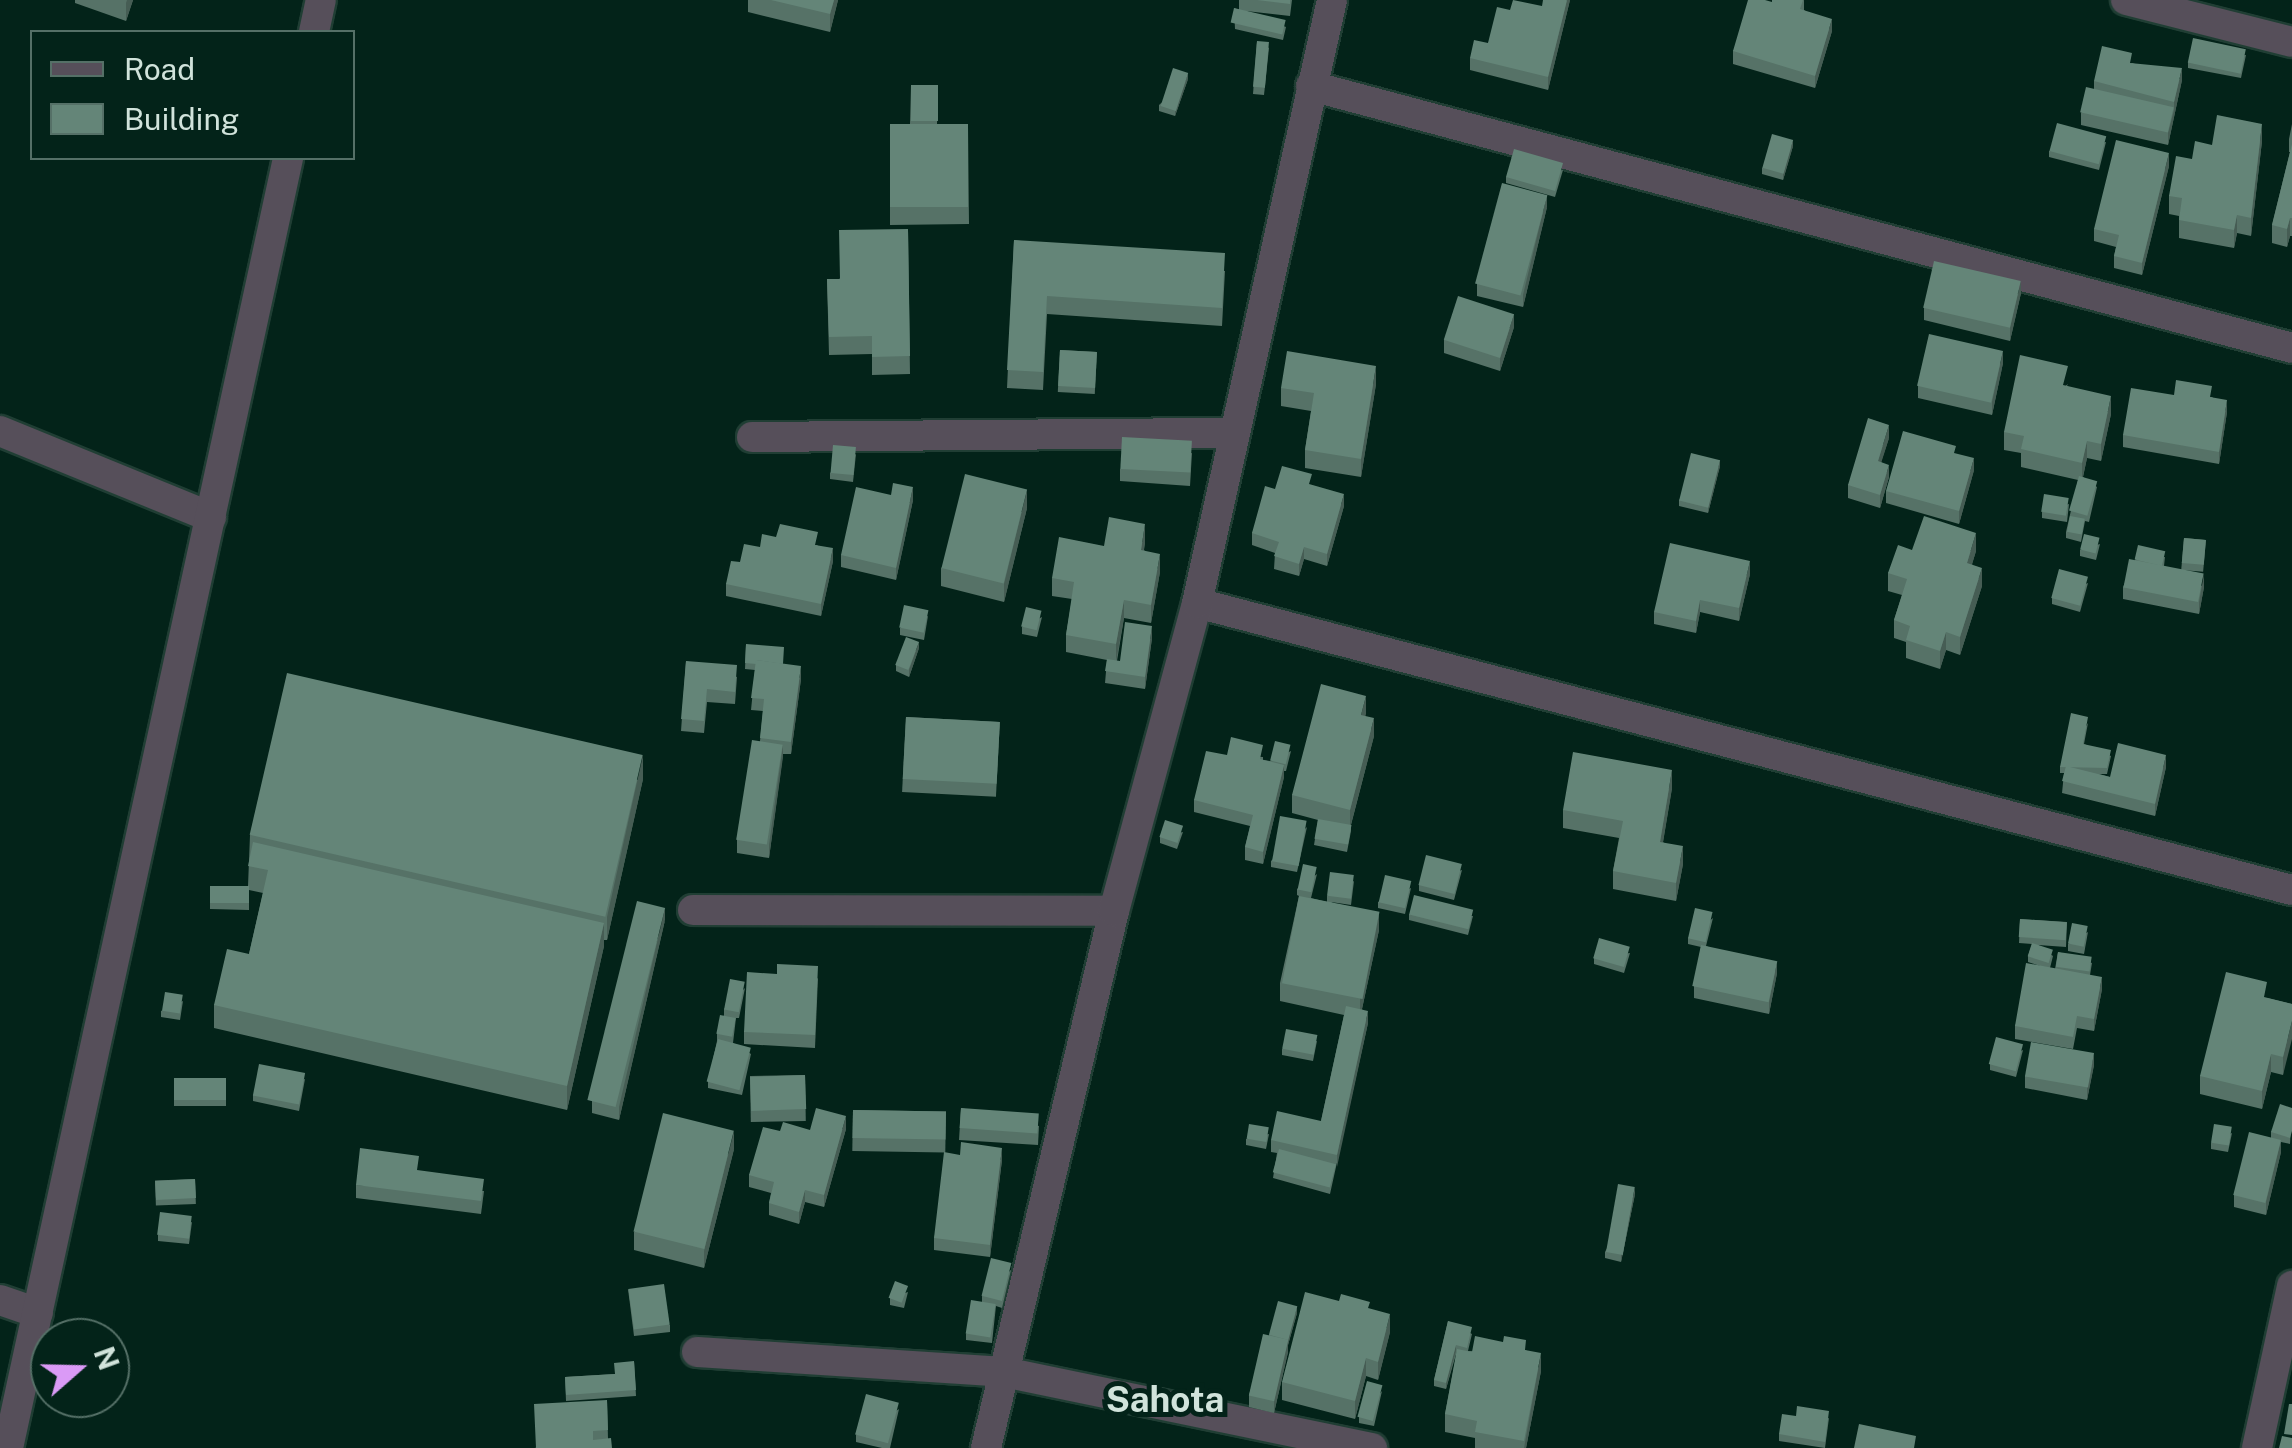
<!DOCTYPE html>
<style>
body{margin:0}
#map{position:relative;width:2292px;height:1448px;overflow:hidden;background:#032319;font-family:"Public Sans",sans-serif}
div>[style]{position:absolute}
.roads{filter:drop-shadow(2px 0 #203e34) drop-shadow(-2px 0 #203e34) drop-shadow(0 2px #203e34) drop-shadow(0 -2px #203e34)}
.minor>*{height:30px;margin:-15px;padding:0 15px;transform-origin:15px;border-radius:15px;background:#564f5a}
.wall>*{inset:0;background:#567267;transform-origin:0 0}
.shaded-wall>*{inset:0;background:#465d54}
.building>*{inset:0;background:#648578;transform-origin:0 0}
span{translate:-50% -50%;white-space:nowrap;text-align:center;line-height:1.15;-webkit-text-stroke:10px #032319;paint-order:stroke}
.quarter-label{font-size:35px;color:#d1e3db;font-weight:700}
.legend{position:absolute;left:30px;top:30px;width:325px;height:130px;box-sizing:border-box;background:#032319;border:2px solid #557067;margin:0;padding:12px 18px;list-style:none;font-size:30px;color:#d1e3db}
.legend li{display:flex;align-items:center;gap:20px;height:50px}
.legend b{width:50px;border:2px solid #557067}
.north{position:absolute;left:30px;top:1318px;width:100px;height:100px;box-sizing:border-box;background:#032319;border:2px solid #557067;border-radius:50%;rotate:70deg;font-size:28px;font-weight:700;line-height:40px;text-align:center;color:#d1e3db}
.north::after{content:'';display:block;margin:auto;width:35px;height:45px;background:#da9af6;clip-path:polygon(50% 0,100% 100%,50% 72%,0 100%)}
</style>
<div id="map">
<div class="roads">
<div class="minor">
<div style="left:2126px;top:0;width:171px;rotate:14.2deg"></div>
<div style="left:314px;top:32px;width:33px;rotate:-78deg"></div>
<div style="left:1311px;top:86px;width:1015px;rotate:14.95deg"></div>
<div style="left:0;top:431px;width:228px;rotate:22.2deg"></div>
<div style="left:752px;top:437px;width:483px;rotate:-0.5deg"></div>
<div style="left:1197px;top:603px;width:1132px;rotate:14.69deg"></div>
<div style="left:693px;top:910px;width:421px;rotate:0.1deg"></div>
<div style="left:0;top:1300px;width:40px;rotate:18.9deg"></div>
<div style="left:697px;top:1352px;width:308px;rotate:3.7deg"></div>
<div style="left:1004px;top:1372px;width:376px;rotate:11.7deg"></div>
<div style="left:8px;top:1448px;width:1320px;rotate:-77.75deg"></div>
<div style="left:986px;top:1448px;width:552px;rotate:-76.59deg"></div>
<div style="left:1114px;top:911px;width:319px;rotate:-74.9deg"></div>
<div style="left:1197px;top:603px;width:618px;rotate:-77.38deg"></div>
<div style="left:2257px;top:1448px;width:166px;rotate:-77.8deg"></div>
</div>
</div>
<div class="wall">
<div style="clip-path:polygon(75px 0,133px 0,126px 21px,75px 3px)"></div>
<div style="clip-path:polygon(748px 0,838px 0,830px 32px,748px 12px)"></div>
<div style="clip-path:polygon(1239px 0,1292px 0,1290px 16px,1246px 11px,1286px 27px,1283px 40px,1235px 29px,1234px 8px,1239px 10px)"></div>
<div style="clip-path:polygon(1570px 0,1548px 90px,1470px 70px,1470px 58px,1488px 43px,1510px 10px,1542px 6px)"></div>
<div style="clip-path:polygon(1804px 0,1804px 10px,1832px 31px,1815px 88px,1733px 64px,1733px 51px,1772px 2px)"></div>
<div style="clip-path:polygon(1257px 41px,1269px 48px,1264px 95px,1253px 94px)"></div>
<div style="clip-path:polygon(2246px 55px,2241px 78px,2188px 68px,2188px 62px)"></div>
<div style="clip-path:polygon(2132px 63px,2182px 80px,2168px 145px,2081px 125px,2081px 113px,2094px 89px,2094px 81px)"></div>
<div style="clip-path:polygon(1188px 79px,1175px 116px,1159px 111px,1159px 105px)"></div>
<div style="clip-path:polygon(911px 85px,938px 85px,937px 124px,968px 124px,969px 224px,890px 225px,890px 124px,910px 124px)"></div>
<div style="clip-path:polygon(2292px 124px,2292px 236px,2290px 236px,2287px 247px,2272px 243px,2272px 225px,2290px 152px,2289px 152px,2289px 139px)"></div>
<div style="clip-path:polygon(2262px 141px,2251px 236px,2237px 233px,2234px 248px,2179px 238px,2179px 216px,2169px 214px,2169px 196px,2192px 159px,2212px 145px)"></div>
<div style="clip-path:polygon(2106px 142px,2099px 170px,2049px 157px,2049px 151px)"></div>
<div style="clip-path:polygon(1793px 146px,1783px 180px,1762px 174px,1762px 168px)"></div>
<div style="clip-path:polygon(2169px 166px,2142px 275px,2114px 268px,2114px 256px,2116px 247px,2094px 241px,2094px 229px)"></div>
<div style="clip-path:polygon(1563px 170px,1555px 197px,1506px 183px,1506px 177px)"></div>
<div style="clip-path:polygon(1547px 207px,1523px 307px,1477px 296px,1477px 284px)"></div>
<div style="clip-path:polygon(908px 229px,910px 374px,872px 375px,872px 354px,829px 355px,827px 279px,839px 279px)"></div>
<div style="clip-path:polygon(1014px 240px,1225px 271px,1222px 326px,1047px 314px,1043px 390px,1007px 388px)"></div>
<div style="clip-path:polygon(2021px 293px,2010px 341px,1924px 320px,1924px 308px)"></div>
<div style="clip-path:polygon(1514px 327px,1500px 371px,1444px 353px,1444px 340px)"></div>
<div style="left:1060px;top:350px;width:37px;height:42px;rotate:3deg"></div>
<div style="clip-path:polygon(2003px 363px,1992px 415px,1918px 398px,1918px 386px)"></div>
<div style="clip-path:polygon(1376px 384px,1361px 477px,1305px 468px,1305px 450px,1311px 411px,1281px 406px,1281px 388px)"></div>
<div style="clip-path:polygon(2068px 384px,2067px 386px,2111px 414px,2101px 461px,2087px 458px,2083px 477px,2097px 487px,2089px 522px,2085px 521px,2081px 542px,2066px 538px,2066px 532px,2078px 480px,2021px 467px,2021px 453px,2004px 450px,2004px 432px)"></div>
<div style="clip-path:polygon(2174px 395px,2212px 397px,2227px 412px,2219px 464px,2123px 447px,2123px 435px)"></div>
<div style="clip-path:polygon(1889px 438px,1881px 462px,1889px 477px,1880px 508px,1848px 498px,1848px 485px)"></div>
<div style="clip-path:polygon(1192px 453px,1190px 486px,1120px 481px,1120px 469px)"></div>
<div style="clip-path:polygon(856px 454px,853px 482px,830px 479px,830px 473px)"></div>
<div style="clip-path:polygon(1720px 466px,1708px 513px,1679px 506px,1679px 500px)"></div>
<div style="clip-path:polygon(1974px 470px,1959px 524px,1886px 503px,1886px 491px)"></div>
<div style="clip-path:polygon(1312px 485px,1344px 506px,1327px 566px,1304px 559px,1299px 576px,1274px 569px,1275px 553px,1252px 545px,1252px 533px,1275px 489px)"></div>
<div style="clip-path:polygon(913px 500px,896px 580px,841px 567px,841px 555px)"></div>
<div style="clip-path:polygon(2069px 504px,2067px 522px,2042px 518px,2042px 512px)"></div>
<div style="clip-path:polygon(1027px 508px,1004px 602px,941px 586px,941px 568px)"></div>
<div style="left:2184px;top:538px;width:22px;height:32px;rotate:5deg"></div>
<div style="clip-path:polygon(1145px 542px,1144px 550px,1160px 572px,1151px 623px,1124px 618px,1117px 661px,1120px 661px,1152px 638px,1145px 689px,1105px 683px,1107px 660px,1066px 652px,1066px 635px,1072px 599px,1052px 596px,1052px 578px,1104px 546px)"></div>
<div style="clip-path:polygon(2100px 544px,2096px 560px,2080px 556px,2080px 550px)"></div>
<div style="clip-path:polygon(817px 545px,833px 561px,821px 616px,726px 596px,726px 584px,740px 562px,760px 547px)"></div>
<div style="clip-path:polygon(1912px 550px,1976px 551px,1972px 564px,1982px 586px,1960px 655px,1946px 650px,1940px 669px,1906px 658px,1906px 642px,1894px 638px,1894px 620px,1902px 595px,1888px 591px,1888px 573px)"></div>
<div style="clip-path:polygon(2165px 557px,2164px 566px,2204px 587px,2199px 614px,2123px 599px,2123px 587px,2135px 560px)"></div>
<div style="clip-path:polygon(1750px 574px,1739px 621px,1700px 612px,1696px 633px,1654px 624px,1654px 612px)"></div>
<div style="clip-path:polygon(2088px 583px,2080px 612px,2052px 604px,2052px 598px)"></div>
<div style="clip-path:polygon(928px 616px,924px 640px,900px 635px,900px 628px)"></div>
<div style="clip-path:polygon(1042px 617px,1037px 637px,1022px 634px,1022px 627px)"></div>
<div style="clip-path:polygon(746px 644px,783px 664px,801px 679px,791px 754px,783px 754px,769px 858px,737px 853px,737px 840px,760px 741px,763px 711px,751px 710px,755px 670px,745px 669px)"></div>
<div style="clip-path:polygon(919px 648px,909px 677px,896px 671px,896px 665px)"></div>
<div style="clip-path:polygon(686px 661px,737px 677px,735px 704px,707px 702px,704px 733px,681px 731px)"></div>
<div style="clip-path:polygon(1365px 716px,1374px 736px,1351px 825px,1351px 831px,1347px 852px,1314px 845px,1318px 820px,1292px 813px,1292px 795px)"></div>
<div style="left:906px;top:717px;width:94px;height:75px;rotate:3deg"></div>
<div style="clip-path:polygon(2088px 723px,2084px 744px,2111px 756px,2107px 774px,2099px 774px,2110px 777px,2166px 767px,2155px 816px,2062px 793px,2064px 773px,2060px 773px,2060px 767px)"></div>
<div style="clip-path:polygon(1291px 751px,1286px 771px,1284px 771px,1284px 777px,1263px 864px,1245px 860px,1245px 847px,1250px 826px,1194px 812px,1194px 800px,1227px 755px,1263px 757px,1263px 760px,1270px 761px)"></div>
<div style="clip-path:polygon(643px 779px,607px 940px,604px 940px,604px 946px,567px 1110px,214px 1028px,214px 1005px,249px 954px,263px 893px,249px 890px,249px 910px,210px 909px,210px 886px,248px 886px,250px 835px)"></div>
<div style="clip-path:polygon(1672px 788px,1663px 842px,1683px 864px,1676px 901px,1613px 889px,1613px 871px,1619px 838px,1563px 828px,1563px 810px)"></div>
<div style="clip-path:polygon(1307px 827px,1297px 872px,1271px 867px,1271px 861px)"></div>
<div style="clip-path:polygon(1183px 832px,1177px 849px,1160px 843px,1160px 837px)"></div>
<div style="clip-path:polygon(1462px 870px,1454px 900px,1419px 891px,1419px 885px)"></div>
<div style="clip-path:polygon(1317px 874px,1311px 898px,1327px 902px,1327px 896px,1354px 881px,1351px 905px,1331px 902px,1379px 930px,1362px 1009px,1368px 1023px,1330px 1194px,1273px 1178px,1277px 1153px,1271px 1152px,1271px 1140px,1321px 1121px,1344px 1015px,1280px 1001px,1280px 983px,1299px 896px,1297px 895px,1297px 889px)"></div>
<div style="clip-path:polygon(1411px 888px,1405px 914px,1378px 908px,1378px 902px)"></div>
<div style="clip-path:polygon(1409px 914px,1473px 916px,1468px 935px,1409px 920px)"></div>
<div style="clip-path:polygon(1713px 918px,1706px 946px,1777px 973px,1769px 1014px,1694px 998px,1694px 986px,1701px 947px,1688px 944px,1688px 938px)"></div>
<div style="clip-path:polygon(2020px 919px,2067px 922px,2066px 947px,2038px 945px,2053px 956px,2050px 968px,2055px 969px,2058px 952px,2092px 963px,2090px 975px,2102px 989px,2094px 1031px,2077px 1028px,2073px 1049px,2015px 1039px,2015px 1026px,2040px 966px,2028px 962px,2028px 956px,2032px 944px,2019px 943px)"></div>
<div style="clip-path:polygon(665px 920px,619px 1120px,592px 1113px,592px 1101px)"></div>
<div style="clip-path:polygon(2088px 932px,2084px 954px,2068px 951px,2068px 944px)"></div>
<div style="clip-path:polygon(1630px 953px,1624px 973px,1594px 964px,1594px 958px)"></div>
<div style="clip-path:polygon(818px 978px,815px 1048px,744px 1044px,744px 1032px)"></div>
<div style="clip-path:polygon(745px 988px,739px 1018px,736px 1018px,733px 1043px,751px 1054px,742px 1095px,708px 1088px,708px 1082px,717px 1041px,717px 1034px,724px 1015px,724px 1009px)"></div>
<div style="clip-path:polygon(2267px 998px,2292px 1004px,2283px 1075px,2271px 1072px,2262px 1109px,2200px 1094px,2200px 1076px)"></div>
<div style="clip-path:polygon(183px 1001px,180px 1020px,161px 1017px,161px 1011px)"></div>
<div style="clip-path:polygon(1317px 1041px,1313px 1061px,1282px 1055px,1282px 1049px)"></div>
<div style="clip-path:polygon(2023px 1050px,2016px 1077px,1990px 1070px,1990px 1064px)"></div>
<div style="clip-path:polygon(2094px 1065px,2087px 1100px,2025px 1088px,2025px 1076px)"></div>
<div style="left:805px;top:1075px;width:46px;height:55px;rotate:89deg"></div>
<div style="left:174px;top:1078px;width:52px;height:28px"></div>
<div style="clip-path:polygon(305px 1079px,299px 1111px,253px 1101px,253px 1095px)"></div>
<div style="clip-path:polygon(961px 1108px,1039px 1126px,1038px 1145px,959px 1140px)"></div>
<div style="clip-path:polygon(2292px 1108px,2290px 1144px,2281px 1142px,2281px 1152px,2266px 1215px,2234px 1207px,2234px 1195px,2271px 1138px,2271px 1132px)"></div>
<div style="left:853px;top:1110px;width:93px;height:41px;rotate:1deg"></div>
<div style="clip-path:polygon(846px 1129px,824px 1207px,805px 1202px,799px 1224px,769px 1215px,769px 1203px,771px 1193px,749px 1187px,749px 1175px,780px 1131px)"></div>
<div style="clip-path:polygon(2232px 1133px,2228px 1152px,2211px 1149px,2211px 1143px)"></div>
<div style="clip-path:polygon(1269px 1134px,1266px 1149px,1246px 1145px,1246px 1139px)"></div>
<div style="clip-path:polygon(734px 1149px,704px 1268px,634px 1250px,634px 1232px)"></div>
<div style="clip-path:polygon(960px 1155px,1002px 1160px,990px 1257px,934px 1250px,934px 1238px)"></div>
<div style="left:195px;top:1179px;width:25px;height:40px;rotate:88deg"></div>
<div style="clip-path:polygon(356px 1185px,484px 1191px,481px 1214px,356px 1198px)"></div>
<div style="clip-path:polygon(1635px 1194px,1621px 1262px,1605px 1258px,1605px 1252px)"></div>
<div style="clip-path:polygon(192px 1222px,189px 1244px,158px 1241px,158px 1235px)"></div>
<div style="clip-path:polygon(1011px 1270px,1002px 1308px,996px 1306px,992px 1343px,966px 1340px,966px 1334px,982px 1302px,982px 1296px)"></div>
<div style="clip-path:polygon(628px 1289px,670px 1325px,670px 1332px,634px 1336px)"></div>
<div style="clip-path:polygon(908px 1292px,904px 1308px,890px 1305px,890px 1298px)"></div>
<div style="clip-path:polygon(1370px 1309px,1390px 1332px,1378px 1380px,1366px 1376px,1355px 1419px,1282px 1400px,1282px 1382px)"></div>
<div style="clip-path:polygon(1297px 1313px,1288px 1345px,1288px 1352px,1274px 1413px,1249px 1407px,1249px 1395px,1269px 1335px)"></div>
<div style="clip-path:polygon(1448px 1321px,1472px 1334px,1468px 1351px,1526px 1350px,1541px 1371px,1526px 1448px,1475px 1448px,1475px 1438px,1445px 1432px,1445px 1414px,1457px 1351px,1446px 1389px,1434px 1386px,1434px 1380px)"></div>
<div style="clip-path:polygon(634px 1361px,636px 1396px,566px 1401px,565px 1377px,615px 1374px)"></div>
<div style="clip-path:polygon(1382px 1391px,1374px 1426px,1359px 1423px,1359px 1417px)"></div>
<div style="clip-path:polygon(607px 1400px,608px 1439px,535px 1448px)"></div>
<div style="clip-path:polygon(899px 1409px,890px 1448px,882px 1448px,856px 1442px,856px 1435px)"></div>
<div style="clip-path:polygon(1829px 1418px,1825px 1448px,1779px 1441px,1779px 1434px)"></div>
</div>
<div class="shaded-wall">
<div style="clip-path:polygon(127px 0,133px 0,126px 21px,126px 3px)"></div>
<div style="clip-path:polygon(834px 0,838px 0,830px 32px,830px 14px)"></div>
<div style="clip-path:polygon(1567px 0,1570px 0,1548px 90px,1548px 77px)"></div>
<div style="clip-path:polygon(1832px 19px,1832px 31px,1815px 88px,1815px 76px)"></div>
<div style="clip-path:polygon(2182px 68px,2182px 80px,2168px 145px,2168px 133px,2174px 110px,2174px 102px)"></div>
<div style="clip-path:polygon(1188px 73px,1188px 79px,1175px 116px,1175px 110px)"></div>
<div style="clip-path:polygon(2262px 124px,2262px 141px,2251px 236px,2251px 218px)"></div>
<div style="clip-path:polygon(1793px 140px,1793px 146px,1783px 180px,1783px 174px)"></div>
<div style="clip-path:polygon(2169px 153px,2169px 166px,2142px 275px,2142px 263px)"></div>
<div style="clip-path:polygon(1547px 195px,1547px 207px,1523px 307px,1523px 295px)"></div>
<div style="clip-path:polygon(2237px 215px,2237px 233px,2234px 248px,2234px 230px)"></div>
<div style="clip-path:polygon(2290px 218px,2290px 236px,2287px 247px,2287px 229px)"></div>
<div style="clip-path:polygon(2021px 281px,2021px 293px,2010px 341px,2010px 328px)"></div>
<div style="clip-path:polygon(1514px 314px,1514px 327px,1500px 371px,1500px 359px)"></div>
<div style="clip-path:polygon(2003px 351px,2003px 363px,1992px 415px,1992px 402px)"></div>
<div style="clip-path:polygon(1376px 366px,1376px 384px,1361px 477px,1361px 459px)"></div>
<div style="clip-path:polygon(2111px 396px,2111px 414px,2101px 461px,2101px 444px)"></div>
<div style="clip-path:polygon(2227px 400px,2227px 412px,2219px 464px,2219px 452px)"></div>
<div style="clip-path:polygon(1889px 425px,1889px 438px,1878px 473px,1878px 461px)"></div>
<div style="clip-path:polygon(2087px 441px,2087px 458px,2082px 481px,2082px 463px)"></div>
<div style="clip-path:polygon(1974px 458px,1974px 470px,1959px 524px,1959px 511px)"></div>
<div style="clip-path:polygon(1720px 460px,1720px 466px,1708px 513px,1708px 507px)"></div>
<div style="clip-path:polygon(1889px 465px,1889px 477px,1880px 508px,1880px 495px)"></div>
<div style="clip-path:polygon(913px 487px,913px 500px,896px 580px,896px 568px)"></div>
<div style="clip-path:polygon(1027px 490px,1027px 508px,1004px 602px,1004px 584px)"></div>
<div style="clip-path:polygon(1344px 494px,1344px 506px,1327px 566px,1327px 554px)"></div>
<div style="clip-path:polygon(1145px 524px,1145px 542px,1141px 568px,1141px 550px)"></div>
<div style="clip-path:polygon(1976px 533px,1976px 551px,1967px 581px,1967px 563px)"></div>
<div style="clip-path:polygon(1304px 547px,1304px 559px,1299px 576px,1299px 564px)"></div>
<div style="clip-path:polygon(833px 548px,833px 561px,821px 616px,821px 604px)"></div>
<div style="clip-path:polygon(1160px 554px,1160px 572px,1151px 623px,1151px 605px)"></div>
<div style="clip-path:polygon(1750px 561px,1750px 574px,1739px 621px,1739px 608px)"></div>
<div style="clip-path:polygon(1982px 568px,1982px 586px,1960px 655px,1960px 637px)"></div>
<div style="clip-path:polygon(2204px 574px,2204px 587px,2199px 614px,2199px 602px)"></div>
<div style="clip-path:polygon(1124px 600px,1124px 618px,1116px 662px,1116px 644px)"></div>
<div style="clip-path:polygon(1700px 600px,1700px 612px,1696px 633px,1696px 621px)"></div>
<div style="clip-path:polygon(1152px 626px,1152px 638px,1145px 689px,1145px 677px)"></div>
<div style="clip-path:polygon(1946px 632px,1946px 650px,1940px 669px,1940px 651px)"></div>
<div style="clip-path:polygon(919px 642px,919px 648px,909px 677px,909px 670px)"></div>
<div style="clip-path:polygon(801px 666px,801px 679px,791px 754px,791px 742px)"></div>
<div style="clip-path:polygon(1366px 696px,1366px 714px,1361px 733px,1361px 715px)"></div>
<div style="clip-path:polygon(1374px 718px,1374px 736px,1350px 828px,1350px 810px)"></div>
<div style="clip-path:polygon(783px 745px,783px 757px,769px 858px,769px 845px)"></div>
<div style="clip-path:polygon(643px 755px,643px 779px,607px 940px,607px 917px)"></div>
<div style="clip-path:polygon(2166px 755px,2166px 767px,2155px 816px,2155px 804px)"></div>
<div style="clip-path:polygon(1284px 765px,1284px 777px,1263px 864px,1263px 852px)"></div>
<div style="clip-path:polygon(1672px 770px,1672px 788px,1660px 860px,1660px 842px)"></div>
<div style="clip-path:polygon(1683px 846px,1683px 864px,1676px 901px,1676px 883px)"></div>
<div style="clip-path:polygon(665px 908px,665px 920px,619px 1120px,619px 1107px)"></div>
<div style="clip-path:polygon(1379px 912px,1379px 930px,1360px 1018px,1360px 1000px)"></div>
<div style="clip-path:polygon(604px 923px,604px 946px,567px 1110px,567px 1086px)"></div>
<div style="clip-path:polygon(1777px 961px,1777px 973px,1769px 1014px,1769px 1002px)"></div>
<div style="clip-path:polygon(2102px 977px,2102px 989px,2094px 1031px,2094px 1019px)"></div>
<div style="clip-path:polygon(1368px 1011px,1368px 1023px,1337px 1167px,1337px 1155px)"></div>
<div style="clip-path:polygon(2292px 1021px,2292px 1039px,2283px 1075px,2283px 1057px)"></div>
<div style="clip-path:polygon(2094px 1053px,2094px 1065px,2087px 1100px,2087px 1088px)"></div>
<div style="clip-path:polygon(2271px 1054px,2271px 1072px,2262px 1109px,2262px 1091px)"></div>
<div style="clip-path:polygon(846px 1116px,846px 1129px,824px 1207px,824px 1195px)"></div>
<div style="clip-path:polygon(734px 1131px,734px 1149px,704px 1268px,704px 1251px)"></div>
<div style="clip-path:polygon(2281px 1140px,2281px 1152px,2266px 1215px,2266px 1202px)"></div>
<div style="clip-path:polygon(1002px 1148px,1002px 1160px,990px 1257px,990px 1245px)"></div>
<div style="clip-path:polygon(1635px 1187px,1635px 1194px,1621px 1262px,1621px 1255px)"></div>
<div style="clip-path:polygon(805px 1190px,805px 1202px,799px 1224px,799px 1212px)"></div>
<div style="clip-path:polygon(1297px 1306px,1297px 1313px,1288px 1345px,1288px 1352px,1274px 1413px,1274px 1400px,1287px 1343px)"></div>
<div style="clip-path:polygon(1390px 1314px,1390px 1332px,1378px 1380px,1378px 1362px)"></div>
<div style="clip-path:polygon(1456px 1345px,1456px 1351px,1446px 1389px,1446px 1383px)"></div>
<div style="clip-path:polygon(1541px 1353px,1541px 1371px,1526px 1448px,1524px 1448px)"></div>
<div style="clip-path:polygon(1366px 1358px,1366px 1376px,1355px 1419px,1355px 1401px)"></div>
</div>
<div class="building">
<div style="clip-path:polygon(771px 0,834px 0,830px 14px)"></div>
<div style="clip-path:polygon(1257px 0,1290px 0,1290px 4px)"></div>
<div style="clip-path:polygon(1513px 0,1542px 6px,1543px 0,1567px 0,1548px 77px,1470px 58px,1474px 40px,1488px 43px,1497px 7px,1510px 10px)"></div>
<div style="clip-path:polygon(1748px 0,1765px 0,1772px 2px,1772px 0,1803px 0,1800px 9px,1832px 19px,1815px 76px,1733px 51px)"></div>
<div style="left:1234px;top:8px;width:53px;height:15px;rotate:13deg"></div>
<div style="left:2193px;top:38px;width:54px;height:25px;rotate:12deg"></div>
<div style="left:1257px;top:41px;width:12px;height:46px;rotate:5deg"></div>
<div style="clip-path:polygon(2102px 46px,2132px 53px,2130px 63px,2182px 68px,2174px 102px,2094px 81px)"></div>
<div style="left:1173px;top:68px;width:16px;height:40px;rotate:18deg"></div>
<div style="left:911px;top:85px;width:27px;height:36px"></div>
<div style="left:2086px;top:87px;width:90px;height:26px;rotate:13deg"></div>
<div style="clip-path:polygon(2217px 115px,2262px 124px,2251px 218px,2237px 215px,2234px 230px,2179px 220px,2182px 198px,2169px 196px,2176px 156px,2192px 159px,2195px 141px,2212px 145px)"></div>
<div style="left:2057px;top:123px;width:51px;height:29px;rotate:15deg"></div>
<div style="left:890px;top:124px;width:78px;height:83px"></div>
<div style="left:1772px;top:134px;width:22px;height:35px;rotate:16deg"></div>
<div style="clip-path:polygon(2116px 140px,2169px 153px,2142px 263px,2114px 256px,2119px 235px,2094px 229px)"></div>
<div style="clip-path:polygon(2292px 144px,2292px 218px,2290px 218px,2287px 229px,2272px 225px)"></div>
<div style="left:1514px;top:149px;width:51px;height:29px;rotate:16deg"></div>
<div style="left:1502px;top:183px;width:47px;height:104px;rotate:15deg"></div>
<div style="clip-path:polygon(908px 229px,910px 356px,872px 357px,872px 336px,829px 337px,827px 279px,840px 279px,839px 230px)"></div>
<div style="clip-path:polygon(1014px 240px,1225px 253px,1222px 308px,1047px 296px,1043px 372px,1007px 370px)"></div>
<div style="left:1934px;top:261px;width:89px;height:48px;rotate:13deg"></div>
<div style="left:1458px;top:296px;width:59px;height:46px;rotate:18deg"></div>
<div style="left:1929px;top:334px;width:76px;height:53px;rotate:13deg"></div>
<div style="left:1060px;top:350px;width:37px;height:36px;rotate:3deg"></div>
<div style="clip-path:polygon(1287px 351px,1376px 366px,1361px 459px,1305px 450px,1314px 393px,1281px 388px)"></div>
<div style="clip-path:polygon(2020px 355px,2068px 366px,2063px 385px,2111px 396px,2101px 444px,2087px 441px,2082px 463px,2021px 449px,2024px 436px,2004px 432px)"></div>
<div style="clip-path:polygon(2176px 380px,2212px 386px,2210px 397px,2227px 400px,2219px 452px,2123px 435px,2131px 388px,2174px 395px)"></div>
<div style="clip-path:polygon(1868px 418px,1889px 425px,1878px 461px,1889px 465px,1880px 495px,1848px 485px)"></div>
<div style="clip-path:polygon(1903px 431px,1956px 446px,1954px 453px,1974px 458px,1959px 511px,1886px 491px)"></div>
<div style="left:1122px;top:437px;width:70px;height:32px;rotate:3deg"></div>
<div style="left:833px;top:445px;width:23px;height:28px;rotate:5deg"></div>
<div style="left:1691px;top:453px;width:30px;height:49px;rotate:14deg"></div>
<div style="clip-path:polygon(1282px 466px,1312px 474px,1309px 484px,1344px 494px,1327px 554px,1304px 547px,1299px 564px,1274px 556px,1279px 542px,1252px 533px,1265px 486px,1275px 489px)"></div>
<div style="left:965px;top:474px;width:64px;height:97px;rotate:14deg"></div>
<div style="left:2079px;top:476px;width:19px;height:36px;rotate:16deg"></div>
<div style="clip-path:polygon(893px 483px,913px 487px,896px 568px,841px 555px,856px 487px,891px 495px)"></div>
<div style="left:2044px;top:494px;width:25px;height:18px;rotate:9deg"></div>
<div style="clip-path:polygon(1924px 516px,1976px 533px,1967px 563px,1982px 568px,1960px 637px,1946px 632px,1940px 651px,1906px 640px,1910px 626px,1894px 620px,1907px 579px,1888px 573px,1898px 545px,1912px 550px)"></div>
<div style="left:2070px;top:516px;width:15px;height:16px;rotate:11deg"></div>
<div style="clip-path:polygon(1109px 517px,1145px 524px,1141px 550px,1160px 554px,1151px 605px,1124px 600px,1116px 644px,1066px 635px,1074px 582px,1052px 578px,1059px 537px,1104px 546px)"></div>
<div style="clip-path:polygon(780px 524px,818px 532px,815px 545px,833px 548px,821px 604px,726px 584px,731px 561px,740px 562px,744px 544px,760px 547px,762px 534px,776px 537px)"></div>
<div style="left:2084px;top:534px;width:16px;height:16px;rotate:14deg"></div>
<div style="left:2184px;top:538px;width:22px;height:25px;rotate:5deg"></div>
<div style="clip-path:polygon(1670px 543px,1750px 561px,1739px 608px,1700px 600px,1696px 621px,1654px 612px)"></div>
<div style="left:2138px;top:545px;width:28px;height:15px;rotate:13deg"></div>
<div style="left:2129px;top:559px;width:76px;height:29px;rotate:11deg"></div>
<div style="left:2059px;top:569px;width:30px;height:30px;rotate:15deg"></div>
<div style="left:904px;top:605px;width:25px;height:23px;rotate:12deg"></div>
<div style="left:1026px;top:607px;width:16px;height:20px;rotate:14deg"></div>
<div style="clip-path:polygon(1125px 622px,1152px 626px,1145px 677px,1105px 671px,1107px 659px,1120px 661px)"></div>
<div style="left:906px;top:637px;width:14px;height:30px;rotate:21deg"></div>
<div style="clip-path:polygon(746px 644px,784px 647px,783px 664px,756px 660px,756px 664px,745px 663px)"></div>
<div style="clip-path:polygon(756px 660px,801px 666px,791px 742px,760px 738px,764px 699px,751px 698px)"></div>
<div style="clip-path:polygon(686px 661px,737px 665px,735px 692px,707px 689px,704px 721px,681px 719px)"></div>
<div style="left:287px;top:673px;width:365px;height:166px;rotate:13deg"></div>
<div style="clip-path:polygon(1321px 684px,1366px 696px,1361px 715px,1374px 718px,1350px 810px,1292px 795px)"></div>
<div style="clip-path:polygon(2071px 713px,2088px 717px,2083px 744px,2111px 750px,2107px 768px,2060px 767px)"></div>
<div style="left:906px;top:717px;width:94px;height:62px;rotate:3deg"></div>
<div style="clip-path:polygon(1231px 737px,1263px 745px,1260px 759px,1284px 765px,1263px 852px,1245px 847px,1253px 815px,1194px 800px,1206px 751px,1227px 755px)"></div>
<div style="left:752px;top:740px;width:31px;height:101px;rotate:9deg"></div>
<div style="left:1275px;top:741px;width:16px;height:20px;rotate:14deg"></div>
<div style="clip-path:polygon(2118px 743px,2166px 755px,2155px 804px,2062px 781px,2066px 766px,2110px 777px)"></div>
<div style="clip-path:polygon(1573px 752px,1672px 770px,1660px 842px,1683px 846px,1676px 883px,1613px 871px,1623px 821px,1563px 810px)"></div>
<div style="left:1280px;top:816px;width:27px;height:46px;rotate:10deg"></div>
<div style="left:1318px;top:819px;width:34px;height:20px;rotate:10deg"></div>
<div style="left:1165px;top:820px;width:19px;height:18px;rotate:18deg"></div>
<div style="clip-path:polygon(253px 842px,604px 923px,567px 1086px,214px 1005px,227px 949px,249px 954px,268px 870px,248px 866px)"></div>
<div style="left:1426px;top:855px;width:37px;height:31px;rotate:14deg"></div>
<div style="left:1303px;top:864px;width:14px;height:26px;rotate:12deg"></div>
<div style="left:1330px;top:872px;width:24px;height:24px;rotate:7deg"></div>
<div style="left:1385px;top:875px;width:27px;height:28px;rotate:13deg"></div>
<div style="left:210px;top:886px;width:39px;height:17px"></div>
<div style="left:1414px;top:895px;width:61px;height:20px;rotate:14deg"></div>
<div style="left:1299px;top:896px;width:82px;height:89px;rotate:11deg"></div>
<div style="left:637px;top:901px;width:29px;height:205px;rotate:14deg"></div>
<div style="left:1695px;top:908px;width:18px;height:31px;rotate:13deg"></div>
<div style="left:2020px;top:919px;width:47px;height:18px;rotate:4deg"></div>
<div style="left:2072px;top:923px;width:16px;height:21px;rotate:11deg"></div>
<div style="left:1599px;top:938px;width:32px;height:21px;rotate:16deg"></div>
<div style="left:2032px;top:943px;width:22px;height:14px;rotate:18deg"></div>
<div style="left:1701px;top:945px;width:78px;height:42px;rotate:12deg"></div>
<div style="left:2058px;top:952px;width:34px;height:15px;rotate:8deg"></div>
<div style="clip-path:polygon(2026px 963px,2102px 977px,2094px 1019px,2077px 1016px,2073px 1037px,2015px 1026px)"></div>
<div style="clip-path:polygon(777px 964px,818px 966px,815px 1035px,744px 1032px,747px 972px,777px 974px)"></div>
<div style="clip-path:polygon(2226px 972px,2267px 982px,2264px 997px,2292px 1004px,2292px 1021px,2283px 1057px,2271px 1054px,2262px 1091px,2200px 1076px)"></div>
<div style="left:730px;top:979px;width:15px;height:31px;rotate:11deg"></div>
<div style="left:165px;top:992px;width:18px;height:19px;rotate:9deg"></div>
<div style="clip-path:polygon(1346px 1006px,1368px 1011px,1337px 1155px,1271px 1140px,1277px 1111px,1321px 1121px)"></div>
<div style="left:720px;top:1015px;width:16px;height:19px;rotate:11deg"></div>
<div style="left:1286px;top:1029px;width:32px;height:20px;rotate:11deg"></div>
<div style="left:1996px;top:1037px;width:28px;height:28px;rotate:15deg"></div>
<div style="left:718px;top:1039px;width:34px;height:44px;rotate:15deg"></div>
<div style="left:2031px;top:1042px;width:64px;height:35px;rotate:10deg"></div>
<div style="left:259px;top:1064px;width:47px;height:32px;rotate:11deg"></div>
<div style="left:805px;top:1075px;width:34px;height:55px;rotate:88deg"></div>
<div style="left:174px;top:1078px;width:52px;height:22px"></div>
<div style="clip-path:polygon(2280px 1104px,2292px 1108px,2292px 1131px,2290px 1138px,2271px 1132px)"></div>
<div style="clip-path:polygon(816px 1108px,846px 1116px,824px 1195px,805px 1190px,799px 1212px,769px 1203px,774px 1182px,749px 1175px,763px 1127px,780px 1131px,783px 1122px,810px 1130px)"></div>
<div style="left:961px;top:1108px;width:78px;height:20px;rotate:4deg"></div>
<div style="left:853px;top:1110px;width:93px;height:28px;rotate:1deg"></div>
<div style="left:663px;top:1113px;width:73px;height:122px;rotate:14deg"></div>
<div style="left:1249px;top:1124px;width:20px;height:15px;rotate:9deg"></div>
<div style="left:2214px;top:1124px;width:18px;height:19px;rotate:9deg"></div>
<div style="left:2249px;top:1132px;width:33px;height:65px;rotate:14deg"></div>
<div style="clip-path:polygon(961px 1142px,1002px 1148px,990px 1245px,934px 1238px,944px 1152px,960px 1155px)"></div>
<div style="clip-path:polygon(360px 1148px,419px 1156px,417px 1170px,484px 1179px,481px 1201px,356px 1185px)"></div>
<div style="left:1279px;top:1149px;width:59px;height:24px;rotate:15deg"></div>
<div style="left:195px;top:1179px;width:19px;height:40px;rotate:87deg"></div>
<div style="left:1618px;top:1184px;width:17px;height:69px;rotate:10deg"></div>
<div style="left:160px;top:1212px;width:32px;height:23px;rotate:7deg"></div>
<div style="left:991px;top:1258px;width:21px;height:39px;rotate:14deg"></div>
<div style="left:895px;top:1281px;width:14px;height:18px;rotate:21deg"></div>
<div style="left:664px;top:1284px;width:41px;height:36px;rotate:82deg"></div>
<div style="clip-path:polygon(1305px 1292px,1339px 1301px,1341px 1294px,1370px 1302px,1368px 1308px,1390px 1314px,1378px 1362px,1366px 1358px,1355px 1401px,1282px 1382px)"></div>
<div style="left:971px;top:1300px;width:25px;height:34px;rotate:9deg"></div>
<div style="left:1278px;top:1301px;width:20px;height:35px;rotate:15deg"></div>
<div style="clip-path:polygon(1448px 1321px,1472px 1327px,1467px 1348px,1456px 1345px,1446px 1383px,1434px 1380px)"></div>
<div style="left:1263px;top:1334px;width:26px;height:63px;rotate:13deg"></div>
<div style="clip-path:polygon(1475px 1336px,1503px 1342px,1504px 1336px,1526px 1340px,1525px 1350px,1541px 1353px,1524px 1441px,1475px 1432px,1477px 1421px,1445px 1414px,1457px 1349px,1472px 1352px)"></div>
<div style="clip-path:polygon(634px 1361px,636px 1390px,566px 1395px,565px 1377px,615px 1374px,614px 1363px)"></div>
<div style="left:1367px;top:1381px;width:16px;height:37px;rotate:15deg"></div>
<div style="left:866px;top:1394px;width:34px;height:42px;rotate:15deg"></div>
<div style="clip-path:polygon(607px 1400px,608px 1430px,593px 1431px,593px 1440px,611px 1438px,612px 1448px,536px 1448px,534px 1404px)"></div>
<div style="clip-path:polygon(2289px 1404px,2292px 1404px,2292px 1435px,2284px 1434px)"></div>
<div style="clip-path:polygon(1797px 1406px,1829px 1411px,1825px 1442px,1779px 1434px,1782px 1414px,1796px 1416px)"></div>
<div style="clip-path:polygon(1859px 1424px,1916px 1436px,1914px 1448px,1854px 1448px)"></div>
<div style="clip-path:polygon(2282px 1436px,2292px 1438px,2292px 1448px,2279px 1448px)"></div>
</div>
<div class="quarter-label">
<span style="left:1165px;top:1400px">Sahota</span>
</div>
<ul class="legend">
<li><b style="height:12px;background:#564f5a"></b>Road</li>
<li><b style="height:28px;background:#648578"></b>Building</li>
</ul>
<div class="north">N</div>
</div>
